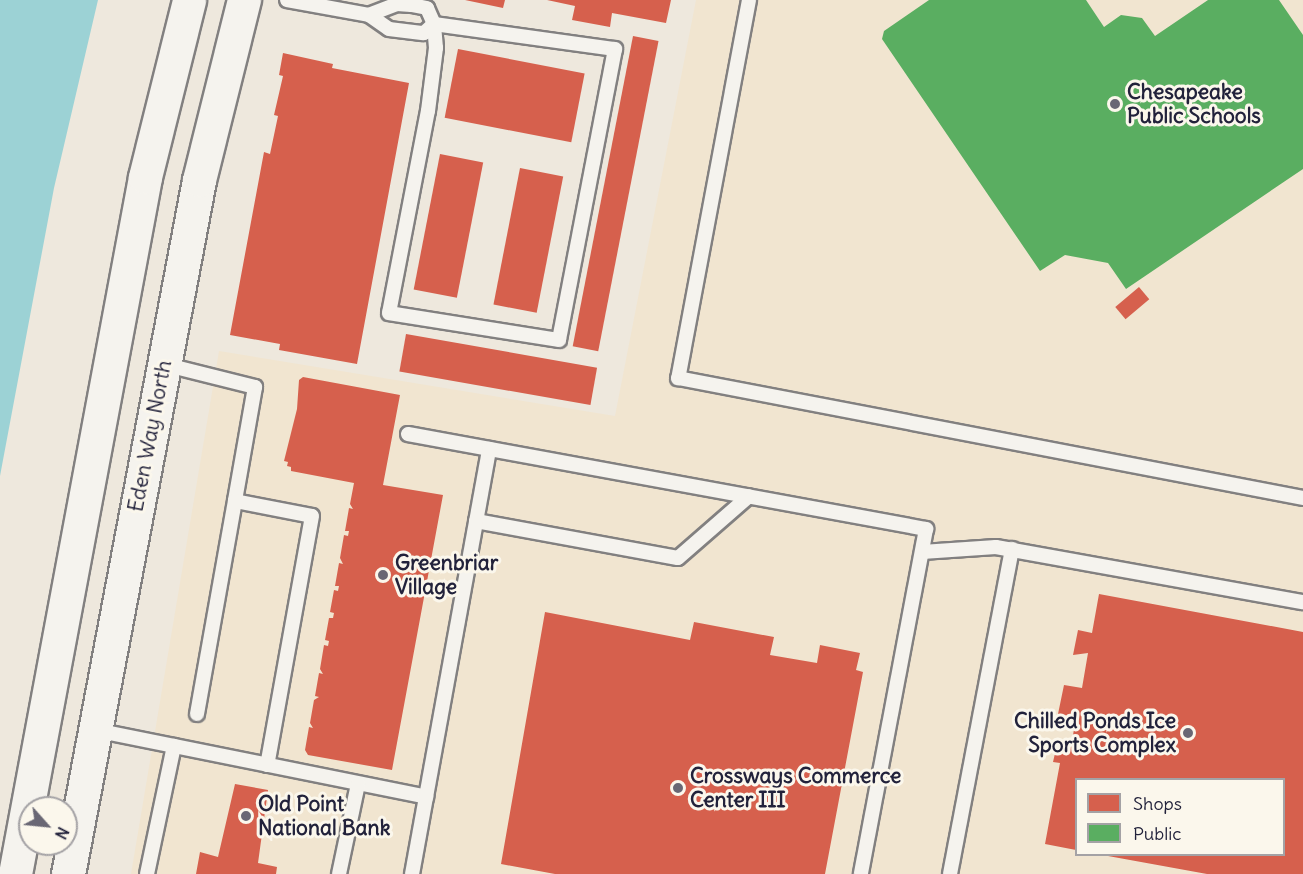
<!DOCTYPE html>
<style>
body{margin:0}
#map{position:relative;width:1303px;height:874px;overflow:hidden;background:#eee8dd;font-family:Delius,sans-serif}
div>[style]{position:absolute}
.built>*{inset:0;background:#f1e5d0}
.water>*{inset:0;background:#9cd2d5}
.shops>*{inset:0;background:#d6604d;transform-origin:0 0}
.public>*{inset:0;background:#5aae61}
.roads{filter:drop-shadow(2px 0 #828080) drop-shadow(-2px 0 #828080) drop-shadow(0 2px #828080) drop-shadow(0 -2px #828080)}
.service>*{height:14px;margin:-7px;padding:0 7px;transform-origin:7px;border-radius:7px;background:#f5f3ee}
.tertiary>*{height:33px;margin:-16.5px;padding:0 16.5px;transform-origin:16.5px;border-radius:16.5px;background:#f5f3ee}
.dots>*{width:16px;height:16px;translate:-50% -50%;box-sizing:border-box;border:3px solid #fbf7ec;border-radius:50%}
span{translate:-50% -50%;white-space:nowrap;text-align:center;line-height:1.15;-webkit-text-stroke:6px #fbf7ec;paint-order:stroke}
.poi-label{font-size:21px;color:#22223b;font-weight:700}
.left{translate:0 -50%;text-align:left}
.right{translate:-100% -50%;text-align:right}
.street-label{font-size:21px;color:#22223b}
.legend{position:absolute;left:1075px;top:778px;width:210px;height:78px;box-sizing:border-box;background:#fbf7ec;border:2px solid #a4a2a5;margin:0;padding:8px 10px;list-style:none;font-size:18px;color:#22223b}
.legend li{display:flex;align-items:center;gap:12px;height:30px}
.legend b{width:30px;border:2px solid #a4a2a5}
.north{position:absolute;left:18px;top:796px;width:60px;height:60px;box-sizing:border-box;background:#fbf7ec;border:2px solid #a4a2a5;border-radius:50%;rotate:117deg;font-size:16px;font-weight:700;line-height:24px;text-align:center;color:#22223b}
.north::after{content:'';display:block;margin:auto;width:21px;height:27px;background:#696774;clip-path:polygon(50% 0,100% 100%,50% 72%,0 100%)}
</style>
<div id="map">
<div class="built">
<div style="clip-path:polygon(evenodd,696px 0,1303px 0,1303px 874px,131px 874px,219px 351px,615px 416px,696px 0,1076px 780px,1284px 780px,1284px 854px,1076px 854px,1076px 780px)"></div>
</div>
<div class="water">
<div style="clip-path:polygon(0 0,98px 0,54px 188px,0 476px)"></div>
</div>
<div class="shops">
<div style="clip-path:polygon(465px 0,505px 0,503px 8px)"></div>
<div style="clip-path:polygon(547px 0,671px 0,666px 23px,612px 13px,610px 27px,572px 20px,575px 6px)"></div>
<div style="left:633px;top:36px;width:26px;height:316px;rotate:11deg"></div>
<div style="left:458px;top:49px;width:129px;height:70px;rotate:11deg"></div>
<div style="clip-path:polygon(283px 53px,333px 64px,332px 68px,409px 83px,357px 364px,279px 350px,280px 344px,230px 335px,264px 152px,270px 154px,278px 116px,274px 115px,283px 76px,279px 75px)"></div>
<div style="left:440px;top:154px;width:44px;height:138px;rotate:11deg"></div>
<div style="left:520px;top:168px;width:44px;height:139px;rotate:11deg"></div>
<div style="left:1139px;top:287px;width:16px;height:31px;rotate:50deg"></div>
<div style="left:406px;top:334px;width:194px;height:38px;rotate:10deg"></div>
<div style="clip-path:polygon(303px 377px,400px 395px,383px 485px,443px 495px,392px 770px,308px 755px,305px 750px,309px 727px,313px 728px,310px 723px,314px 700px,319px 697px,315px 696px,319px 673px,323px 674px,320px 669px,324px 645px,328px 646px,329px 641px,325px 640px,329px 618px,333px 618px,334px 613px,330px 612px,334px 590px,338px 591px,339px 586px,335px 586px,339px 563px,343px 564px,340px 558px,344px 535px,348px 536px,349px 531px,345px 531px,349px 508px,353px 509px,350px 504px,354px 483px,291px 471px,291px 467px,287px 466px,288px 462px,284px 461px,297px 409px,299px 380px)"></div>
<div style="clip-path:polygon(1099px 594px,1303px 632px,1303px 874px,1207px 874px,1108px 856px,1284px 854px,1284px 780px,1076px 780px,1076px 850px,1045px 844px,1060px 763px,1053px 762px,1056px 749px,1070px 752px,1076px 718px,1058px 714px,1064px 685px,1082px 688px,1088px 653px,1073px 655px,1078px 630px,1092px 633px)"></div>
<div style="clip-path:polygon(545px 612px,690px 640px,694px 622px,774px 637px,770px 655px,817px 663px,820px 645px,860px 653px,856px 670px,863px 672px,825px 874px,555px 874px,501px 864px)"></div>
<div style="clip-path:polygon(235px 784px,268px 790px,258px 863px,277px 867px,276px 874px,196px 874px,200px 852px,218px 857px)"></div>
</div>
<div class="public">
<div style="clip-path:polygon(929px 0,1086px 0,1104px 27px,1121px 15px,1142px 18px,1155px 36px,1208px 0,1279px 0,1303px 35px,1303px 169px,1126px 289px,1108px 263px,1065px 255px,1040px 271px,882px 39px,884px 31px)"></div>
</div>
<div class="roads">
<div class="service">
<div style="left:287px;top:0;width:83px;rotate:10.4deg"></div>
<div style="left:369px;top:15px;width:24px;rotate:35deg"></div>
<div style="left:389px;top:29px;width:35px;rotate:7deg"></div>
<div style="left:424px;top:33px;width:13px;rotate:-42deg"></div>
<div style="left:434px;top:24px;width:17px;rotate:-114deg"></div>
<div style="left:427px;top:8px;width:16px;rotate:-169deg"></div>
<div style="left:411px;top:5px;width:14px;rotate:-176deg"></div>
<div style="left:397px;top:4px;width:30px;rotate:159deg"></div>
<div style="left:749px;top:0;width:385px;rotate:100.6deg"></div>
<div style="left:678px;top:378px;width:636px;rotate:10.87deg"></div>
<div style="left:434px;top:24px;width:183px;rotate:7.9deg"></div>
<div style="left:615px;top:49px;width:296px;rotate:100.9deg"></div>
<div style="left:559px;top:340px;width:172px;rotate:-171deg"></div>
<div style="left:389px;top:313px;width:206px;rotate:-79.1deg"></div>
<div style="left:428px;top:111px;width:64px;rotate:-82.8deg"></div>
<div style="left:436px;top:48px;width:24px;rotate:-95deg"></div>
<div style="left:163px;top:364px;width:95px;rotate:14deg"></div>
<div style="left:255px;top:387px;width:116px;rotate:100deg"></div>
<div style="left:408px;top:434px;width:527px;rotate:10.39deg"></div>
<div style="left:926px;top:529px;width:351px;rotate:100.7deg"></div>
<div style="left:476px;top:521px;width:205px;rotate:10.4deg"></div>
<div style="left:678px;top:558px;width:94px;rotate:-41.1deg"></div>
<div style="left:922px;top:552px;width:74px;rotate:-3.9deg"></div>
<div style="left:996px;top:547px;width:312px;rotate:10.2deg"></div>
<div style="left:197px;top:714px;width:216px;rotate:-79.9deg"></div>
<div style="left:235px;top:501px;width:78px;rotate:11deg"></div>
<div style="left:312px;top:516px;width:253px;rotate:100.2deg"></div>
<div style="left:95px;top:730px;width:338px;rotate:11.4deg"></div>
<div style="left:147px;top:874px;width:131px;rotate:-78.1deg"></div>
<div style="left:339px;top:874px;width:92px;rotate:-78.1deg"></div>
<div style="left:412px;top:874px;width:432px;rotate:-79.7deg"></div>
<div style="left:950px;top:874px;width:331px;rotate:-79.2deg"></div>
</div>
<div class="tertiary">
<div style="left:15px;top:874px;width:709px;rotate:-79.43deg"></div>
<div style="left:145px;top:177px;width:182px;rotate:-76deg"></div>
<div style="left:68px;top:874px;width:706px;rotate:-79.31deg"></div>
<div style="left:199px;top:180px;width:186px;rotate:-76deg"></div>
</div>
</div>
<div class="dots">
<div style="left:1115px;top:104px;background:#696774"></div>
<div style="left:383px;top:575px;background:#696774"></div>
<div style="left:1188px;top:733px;background:#696774"></div>
<div style="left:678px;top:788px;background:#696774"></div>
<div style="left:246px;top:816px;background:#696774"></div>
</div>
<div class="poi-label">
<span class="left" style="left:1127px;top:104px">Chesapeake<br>Public Schools</span>
<span class="left" style="left:395px;top:575px">Greenbriar<br>Village</span>
<span class="right" style="left:1176px;top:733px">Chilled Ponds Ice<br>Sports Complex</span>
<span class="left" style="left:690px;top:788px">Crossways Commerce<br>Center III</span>
<span class="left" style="left:258px;top:816px">Old Point<br>National Bank</span>
</div>
<div class="street-label">
<span style="left:150px;top:436px;rotate:-79deg">Eden Way North</span>
</div>
<ul class="legend">
<li><b style="height:16px;background:#d6604d"></b>Shops</li>
<li><b style="height:16px;background:#5aae61"></b>Public</li>
</ul>
<div class="north">N</div>
</div>
